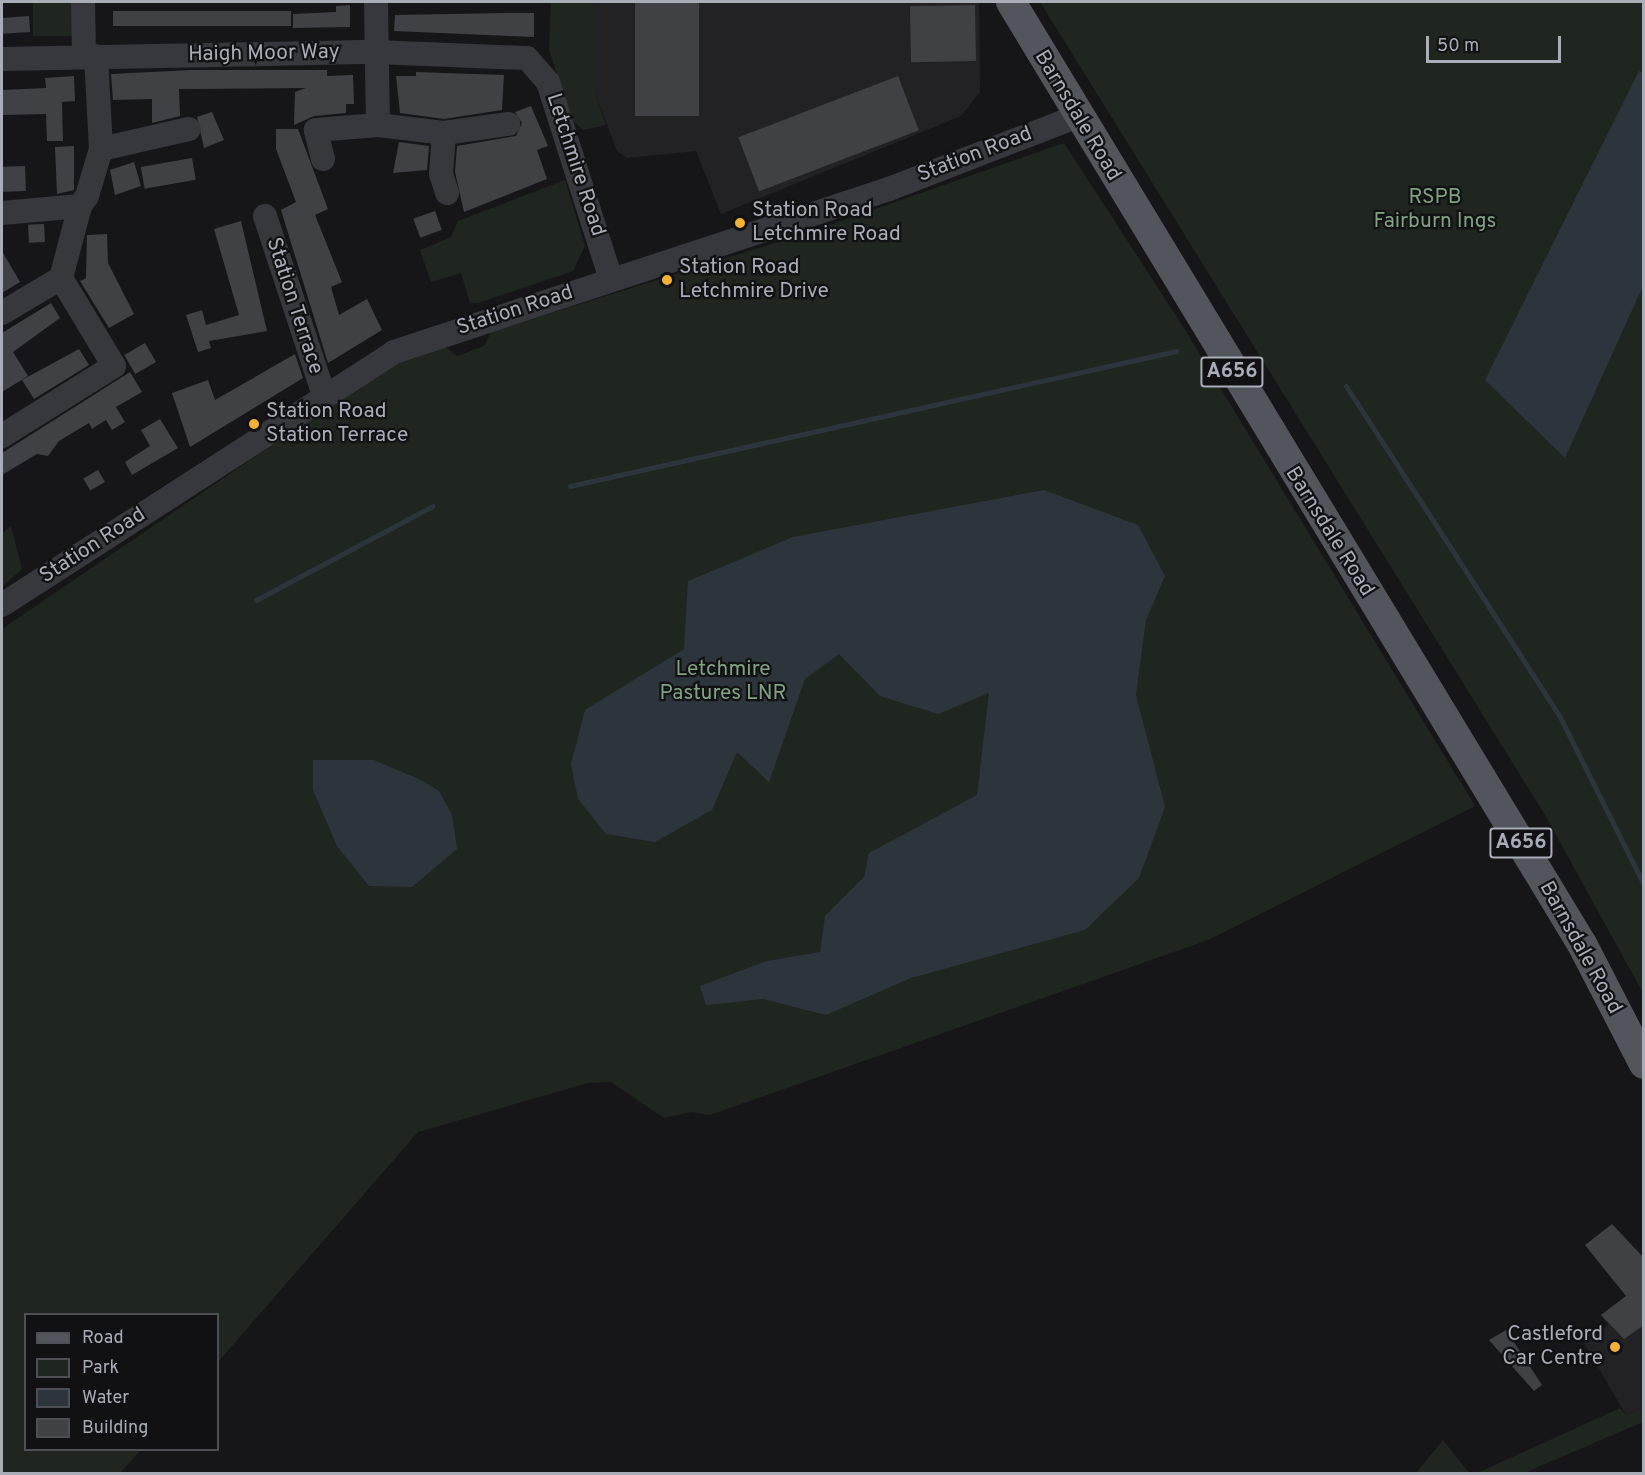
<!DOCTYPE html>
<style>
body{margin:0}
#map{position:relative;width:1645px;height:1475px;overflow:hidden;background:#161618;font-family:Overpass,sans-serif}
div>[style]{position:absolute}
.built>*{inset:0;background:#222225}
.green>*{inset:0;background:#1e261f;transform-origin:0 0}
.water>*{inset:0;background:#2c353c}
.stream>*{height:5px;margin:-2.5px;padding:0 2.5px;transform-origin:2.5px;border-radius:2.5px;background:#2c353c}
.building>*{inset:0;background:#404145;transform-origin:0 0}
.minor>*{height:24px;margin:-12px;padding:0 12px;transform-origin:12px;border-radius:12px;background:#37383d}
.major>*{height:30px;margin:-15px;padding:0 15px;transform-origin:15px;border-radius:15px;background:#53555c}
.dots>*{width:16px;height:16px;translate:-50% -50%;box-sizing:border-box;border:3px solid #111113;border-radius:50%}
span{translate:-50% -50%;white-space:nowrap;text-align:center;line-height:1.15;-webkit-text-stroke:4.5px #111113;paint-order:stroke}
.shield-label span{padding:2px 4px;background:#111113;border:2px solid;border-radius:4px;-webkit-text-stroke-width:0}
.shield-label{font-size:20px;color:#a8adb8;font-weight:700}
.street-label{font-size:21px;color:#a8adb8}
.park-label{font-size:21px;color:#7fa381}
.poi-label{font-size:21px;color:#a8adb8}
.left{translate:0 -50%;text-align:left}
.right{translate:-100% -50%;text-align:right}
.frame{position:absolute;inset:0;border:3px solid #a8adb8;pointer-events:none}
.legend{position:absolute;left:24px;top:1313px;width:195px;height:138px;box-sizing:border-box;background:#111113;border:2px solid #4d4f55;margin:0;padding:8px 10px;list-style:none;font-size:18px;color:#a8adb8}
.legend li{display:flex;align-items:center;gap:12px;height:30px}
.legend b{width:30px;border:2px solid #4d4f55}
.scale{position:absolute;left:1426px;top:36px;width:135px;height:27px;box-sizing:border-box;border:3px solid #a8adb8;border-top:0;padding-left:8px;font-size:18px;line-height:21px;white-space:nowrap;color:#a8adb8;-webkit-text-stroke:4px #111113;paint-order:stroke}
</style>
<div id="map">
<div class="built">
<div style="clip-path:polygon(595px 2px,979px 2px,980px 92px,961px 116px,721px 214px,696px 151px,627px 158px,617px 151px,595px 93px)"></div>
<div style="clip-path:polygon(1643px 1283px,1643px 1408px,1626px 1415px,1584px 1343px,1608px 1325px,1601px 1315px)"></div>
</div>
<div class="green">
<div style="left:33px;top:2px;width:39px;height:34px"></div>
<div style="clip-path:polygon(551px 2px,595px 2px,595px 93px,606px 125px,583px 130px,572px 120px,549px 50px)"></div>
<div style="clip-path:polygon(1040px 2px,1643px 2px,1643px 993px,1545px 815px)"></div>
<div style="clip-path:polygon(1064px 143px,1182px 325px,1475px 806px,1208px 940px,710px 1115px,691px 1112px,664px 1118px,611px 1082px,588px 1083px,418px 1132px,218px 1362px,218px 1314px,26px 1314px,26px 1450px,141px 1450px,120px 1473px,2px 1474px,2px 629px,388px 366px,446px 347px,457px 356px,484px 346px,491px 332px,810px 232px)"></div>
<div style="clip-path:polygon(565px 180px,585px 246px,573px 271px,478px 303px,470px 303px,461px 273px,431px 282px,420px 250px,451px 237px,458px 221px)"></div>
<div style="clip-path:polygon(11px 526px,22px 569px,2px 587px,2px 533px)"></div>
<div style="clip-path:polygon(1620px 1408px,1626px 1415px,1643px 1408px,1643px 1422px,1524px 1473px,1477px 1473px)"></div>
<div style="clip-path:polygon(1443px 1440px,1469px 1473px,1416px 1473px)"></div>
</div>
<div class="water">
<div style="clip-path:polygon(1639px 71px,1644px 73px,1643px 286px,1565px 458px,1485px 380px)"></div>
<div style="clip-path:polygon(1044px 490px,1138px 525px,1165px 576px,1146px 620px,1136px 695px,1165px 807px,1139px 878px,1085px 930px,911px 978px,826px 1015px,763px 999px,706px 1005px,700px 986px,767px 961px,820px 952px,825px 916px,864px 877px,869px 853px,977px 795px,989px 693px,938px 714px,880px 696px,839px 654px,805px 679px,769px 782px,737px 752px,712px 810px,655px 842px,606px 834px,578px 799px,571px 764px,585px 710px,684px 649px,688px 581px,793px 537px)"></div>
<div style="clip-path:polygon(313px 760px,374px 760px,421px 780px,439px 791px,452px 815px,457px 849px,412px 887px,369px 886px,337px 846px,313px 790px)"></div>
</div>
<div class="stream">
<div style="left:1346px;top:386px;width:394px;rotate:57.1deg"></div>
<div style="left:1560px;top:717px;width:188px;rotate:63.4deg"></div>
<div style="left:570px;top:486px;width:621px;rotate:-12.56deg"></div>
<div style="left:256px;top:600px;width:200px;rotate:-28deg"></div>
</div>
<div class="building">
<div style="left:635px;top:2px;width:64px;height:114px"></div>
<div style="clip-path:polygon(350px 5px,350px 27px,293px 28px,293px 14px,336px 12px,336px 6px)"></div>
<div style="left:975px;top:5px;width:56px;height:65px;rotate:89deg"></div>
<div style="left:291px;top:11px;width:15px;height:178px;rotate:90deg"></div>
<div style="clip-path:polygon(507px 13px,534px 13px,534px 37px,394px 31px,395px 15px)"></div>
<div style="left:29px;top:16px;width:16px;height:27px;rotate:86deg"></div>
<div style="clip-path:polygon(192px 70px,327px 70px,327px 76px,353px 75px,354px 104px,346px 104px,346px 113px,314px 116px,294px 125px,295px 92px,306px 88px,179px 89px,180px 116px,152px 123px,152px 99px,113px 100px,111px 74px)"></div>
<div style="clip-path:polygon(416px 72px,504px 75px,502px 110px,444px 119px,400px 113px,396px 76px,416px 76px)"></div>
<div style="clip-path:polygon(74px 76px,75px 101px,62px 102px,63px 141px,47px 141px,46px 114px,2px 115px,2px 90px,46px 88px,45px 78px)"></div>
<div style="left:898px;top:76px;width:58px;height:171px;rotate:69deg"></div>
<div style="clip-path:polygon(531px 106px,548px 146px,537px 150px,547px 179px,464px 212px,455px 172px,457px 146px,516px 136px,522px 123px,515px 112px)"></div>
<div style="clip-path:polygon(212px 112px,224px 140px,204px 148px,197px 117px)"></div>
<div style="clip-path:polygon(276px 129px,298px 129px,328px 209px,315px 215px,342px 282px,331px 287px,339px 315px,367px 299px,382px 330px,328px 363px,281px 210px,296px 202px,276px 149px)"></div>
<div style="clip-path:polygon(399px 142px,429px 146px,427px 170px,393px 173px)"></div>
<div style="clip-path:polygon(74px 146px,74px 190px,57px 194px,55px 147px)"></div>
<div style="left:192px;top:158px;width:22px;height:52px;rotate:80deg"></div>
<div style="clip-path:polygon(134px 162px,141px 186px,115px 195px,110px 170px)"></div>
<div style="left:25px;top:166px;width:25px;height:23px;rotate:88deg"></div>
<div style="left:435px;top:211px;width:20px;height:23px;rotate:70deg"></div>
<div style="clip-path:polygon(241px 221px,267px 331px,209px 341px,211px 348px,198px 352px,186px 315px,202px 310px,206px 325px,239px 315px,214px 229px)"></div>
<div style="left:44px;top:224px;width:18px;height:16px;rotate:87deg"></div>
<div style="clip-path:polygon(107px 234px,108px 263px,134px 314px,109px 328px,80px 281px,86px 278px,87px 235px)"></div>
<div style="clip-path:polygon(2px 251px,20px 282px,2px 293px)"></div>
<div style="clip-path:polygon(51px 303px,60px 318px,13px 352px,28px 376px,2px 392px,2px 333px)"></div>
<div style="left:145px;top:343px;width:22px;height:24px;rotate:60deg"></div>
<div style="clip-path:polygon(79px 349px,89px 365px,34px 399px,22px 380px)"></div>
<div style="clip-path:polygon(295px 354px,303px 378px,190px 447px,172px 393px,208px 380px,215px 400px)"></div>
<div style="clip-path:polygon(130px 372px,142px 392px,116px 407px,125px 422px,112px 430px,106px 420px,92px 429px,89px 423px,59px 441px,48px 456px,37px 454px,2px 475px,2px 453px)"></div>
<div style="clip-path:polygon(160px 419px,178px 448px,132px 475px,125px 462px,150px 446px,141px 430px)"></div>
<div style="left:98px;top:470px;width:14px;height:17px;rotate:60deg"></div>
<div style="clip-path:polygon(1612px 1224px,1644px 1258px,1644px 1325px,1624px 1339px,1601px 1315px,1626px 1296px,1585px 1245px)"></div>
<div style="clip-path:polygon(1506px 1330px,1542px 1385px,1534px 1391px,1489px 1340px)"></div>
</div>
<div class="minor">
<div style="left:83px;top:2px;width:54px;rotate:88.9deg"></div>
<div style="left:376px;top:2px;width:123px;rotate:89.1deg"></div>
<div style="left:2px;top:59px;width:373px;rotate:-1.1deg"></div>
<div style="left:375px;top:52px;width:152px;rotate:2.3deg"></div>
<div style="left:527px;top:58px;width:32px;rotate:49deg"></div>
<div style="left:548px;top:82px;width:207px;rotate:72.3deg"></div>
<div style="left:444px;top:133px;width:41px;rotate:94.2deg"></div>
<div style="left:441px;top:174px;width:20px;rotate:72deg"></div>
<div style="left:101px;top:149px;width:90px;rotate:-12.8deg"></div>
<div style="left:323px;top:159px;width:30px;rotate:-104deg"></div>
<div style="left:316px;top:130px;width:62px;rotate:-4.6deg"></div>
<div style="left:378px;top:125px;width:66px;rotate:6.9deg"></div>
<div style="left:444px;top:133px;width:65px;rotate:-8deg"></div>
<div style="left:2px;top:213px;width:78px;rotate:-5.1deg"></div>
<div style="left:80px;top:206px;width:12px;rotate:-55deg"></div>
<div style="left:87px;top:196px;width:49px;rotate:-73.4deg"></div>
<div style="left:101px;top:149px;width:93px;rotate:-93.1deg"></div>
<div style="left:265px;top:216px;width:188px;rotate:71.8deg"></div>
<div style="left:2px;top:313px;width:69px;rotate:-30.7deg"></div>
<div style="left:2px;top:436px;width:132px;rotate:-32deg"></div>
<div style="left:114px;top:366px;width:103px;rotate:-121.1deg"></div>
<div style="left:61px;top:278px;width:74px;rotate:-75.2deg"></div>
<div style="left:2px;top:605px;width:467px;rotate:-32.8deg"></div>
<div style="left:394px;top:352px;width:521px;rotate:-18.23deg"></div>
<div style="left:889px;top:189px;width:200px;rotate:-21.1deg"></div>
</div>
<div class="major">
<div style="left:1011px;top:2px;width:1102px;rotate:58.78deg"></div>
<div style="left:1582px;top:944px;width:135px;rotate:62.7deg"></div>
</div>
<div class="dots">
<div style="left:740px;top:223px;background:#f2b134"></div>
<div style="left:667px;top:280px;background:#f2b134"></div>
<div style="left:254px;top:424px;background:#f2b134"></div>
<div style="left:1615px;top:1347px;background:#f2b134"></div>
</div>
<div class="shield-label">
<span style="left:1232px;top:372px">A656</span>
<span style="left:1521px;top:843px">A656</span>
</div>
<div class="street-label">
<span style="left:264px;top:54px;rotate:-1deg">Haigh Moor Way</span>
<span style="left:1077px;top:116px;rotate:59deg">Barnsdale Road</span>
<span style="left:975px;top:155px;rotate:-21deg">Station Road</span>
<span style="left:575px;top:165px;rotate:72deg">Letchmire Road</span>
<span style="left:294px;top:306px;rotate:72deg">Station Terrace</span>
<span style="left:515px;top:311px;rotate:-18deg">Station Road</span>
<span style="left:1329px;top:532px;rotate:58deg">Barnsdale Road</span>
<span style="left:93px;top:546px;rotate:-33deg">Station Road</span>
<span style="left:1580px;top:948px;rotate:61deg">Barnsdale Road</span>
</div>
<div class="park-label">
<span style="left:1435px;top:210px">RSPB<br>Fairburn Ings</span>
<span style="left:723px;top:682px">Letchmire<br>Pastures LNR</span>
</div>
<div class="poi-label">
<span class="left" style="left:752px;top:223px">Station Road<br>Letchmire Road</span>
<span class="left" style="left:679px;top:280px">Station Road<br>Letchmire Drive</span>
<span class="left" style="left:266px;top:424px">Station Road<br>Station Terrace</span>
<span class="right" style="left:1603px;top:1347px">Castleford<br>Car Centre</span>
</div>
<div class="frame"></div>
<ul class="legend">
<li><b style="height:8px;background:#53555c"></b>Road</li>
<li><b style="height:16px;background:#1e261f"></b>Park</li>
<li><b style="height:16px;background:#2c353c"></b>Water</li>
<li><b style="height:16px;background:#404145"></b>Building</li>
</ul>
<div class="scale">50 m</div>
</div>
